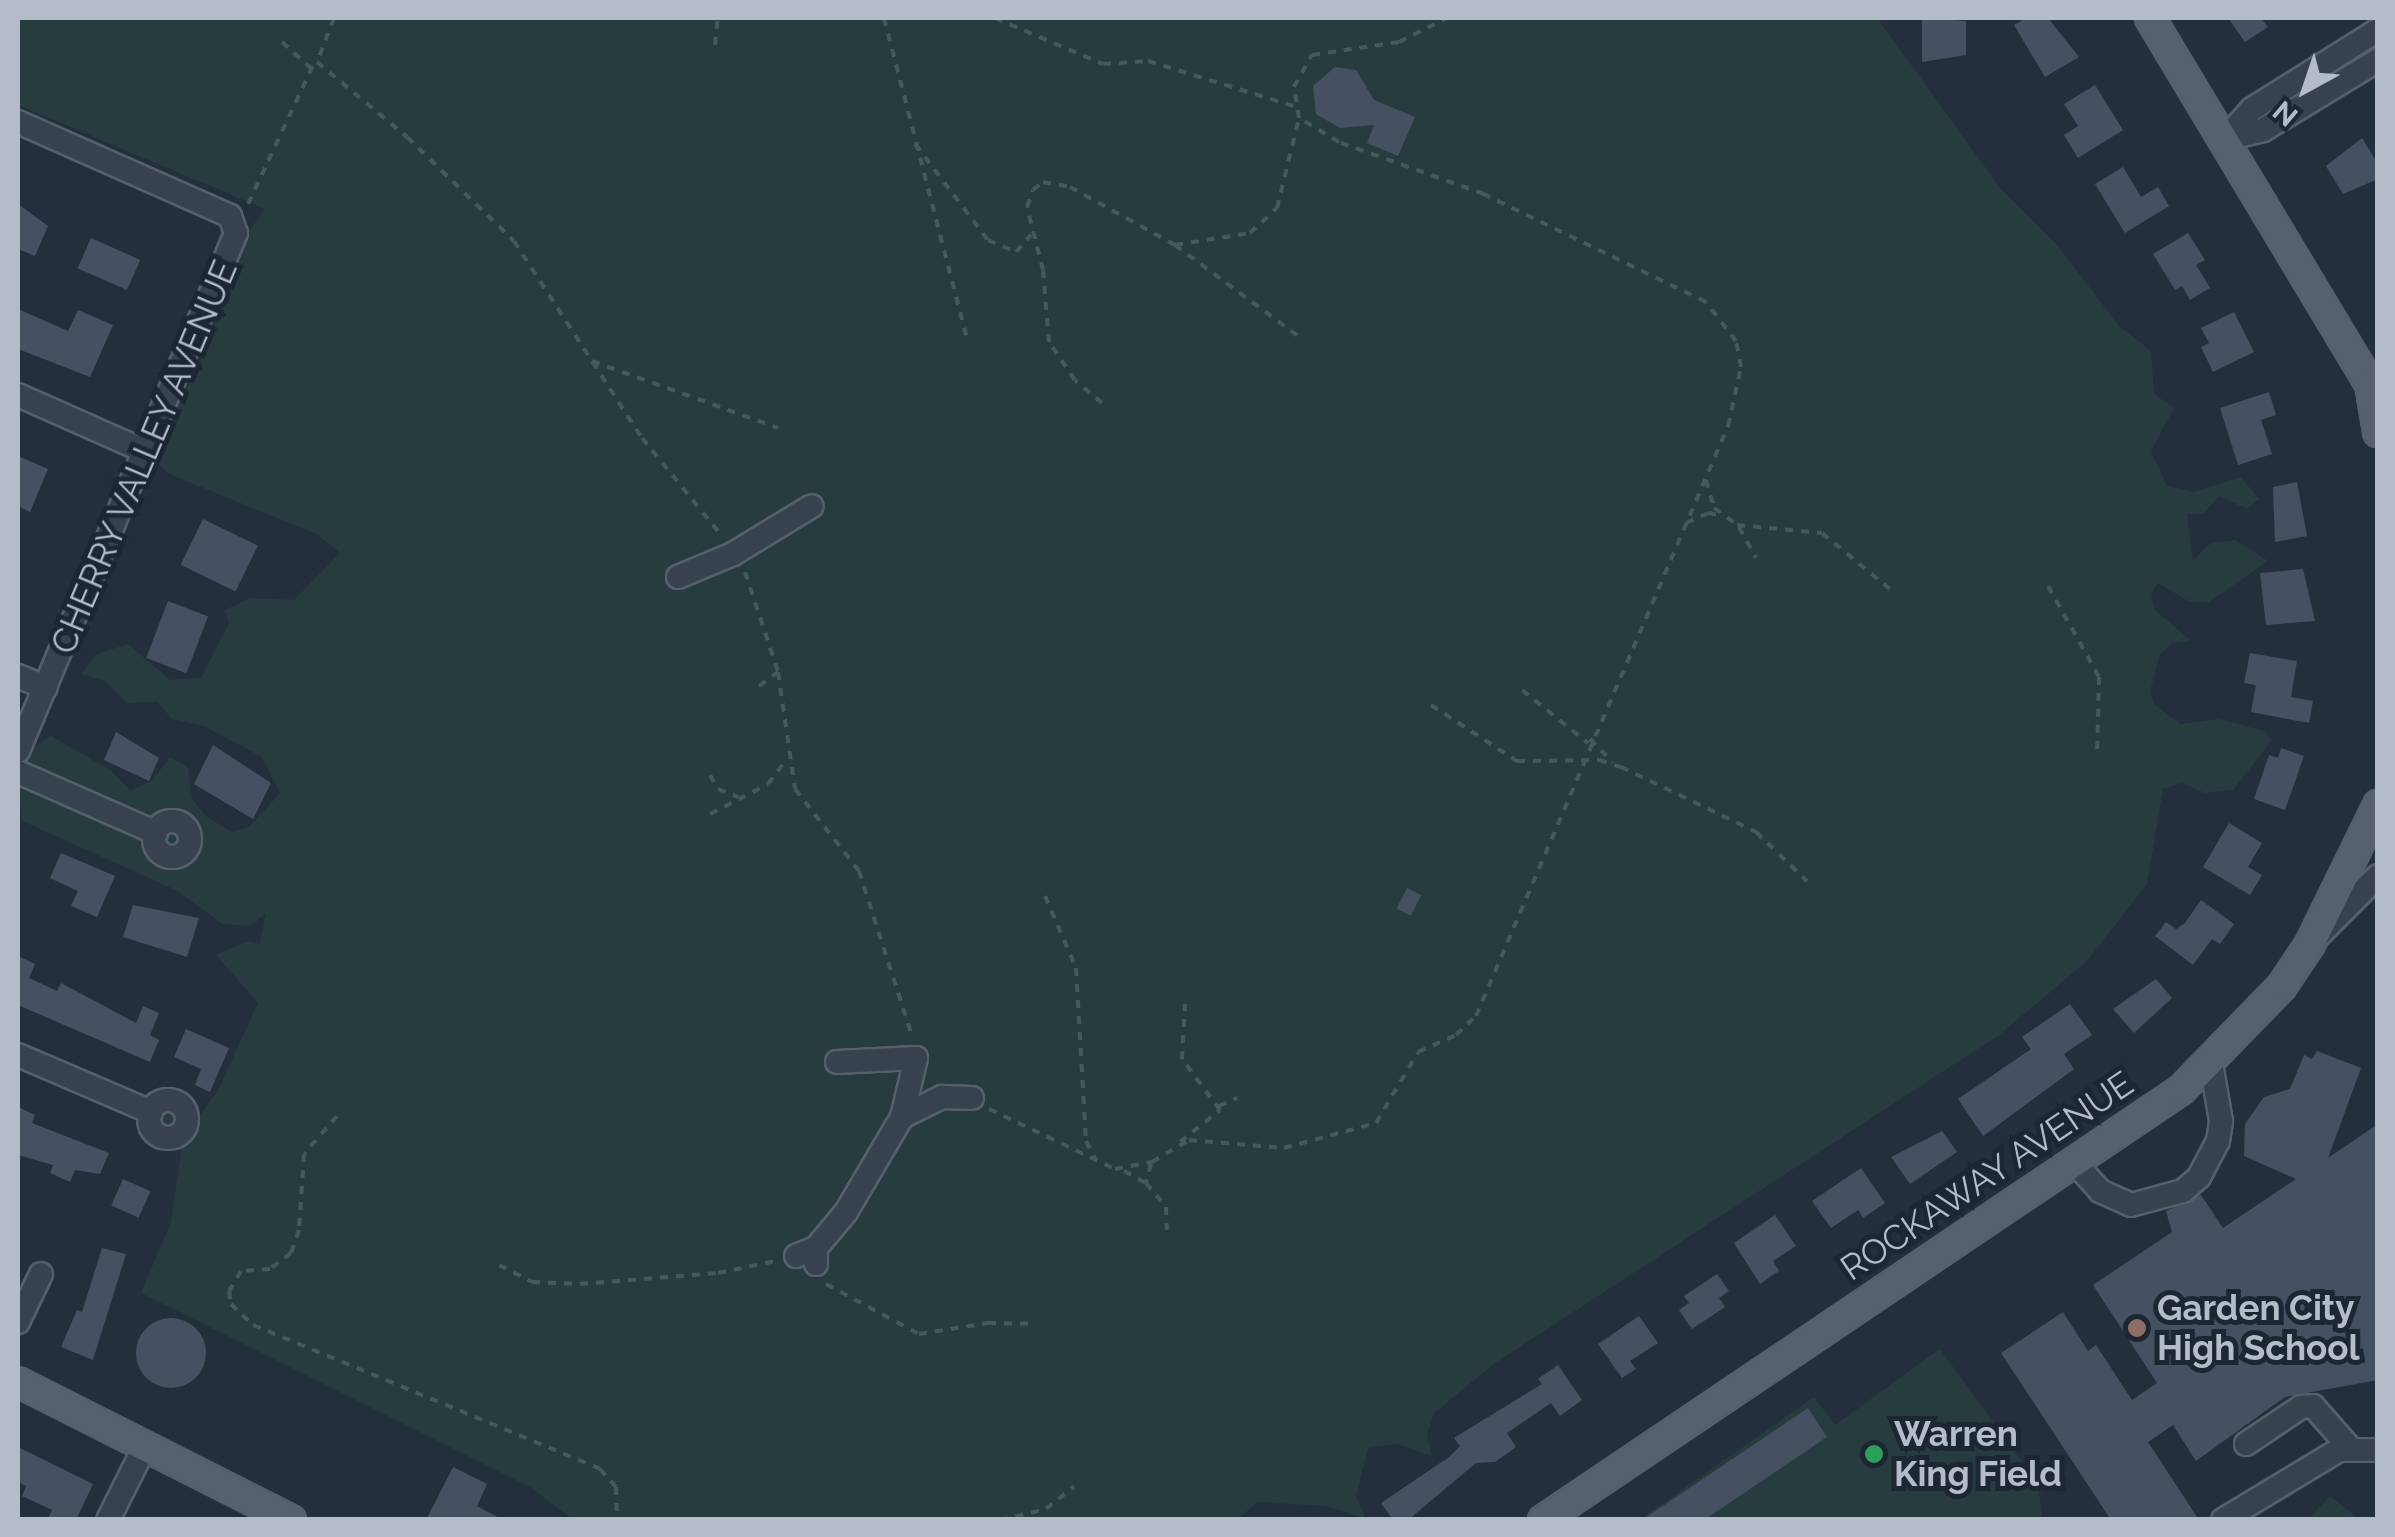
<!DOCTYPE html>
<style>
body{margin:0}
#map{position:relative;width:2395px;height:1537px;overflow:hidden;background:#242f3e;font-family:Raleway,sans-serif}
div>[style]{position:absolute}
.green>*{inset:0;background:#263c3f}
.round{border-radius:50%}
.building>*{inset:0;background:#455162;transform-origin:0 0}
.path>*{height:4px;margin-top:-2px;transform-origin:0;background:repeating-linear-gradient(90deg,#44595c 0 8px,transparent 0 16px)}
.roads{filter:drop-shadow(2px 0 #565f6c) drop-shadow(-2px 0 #565f6c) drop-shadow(0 2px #565f6c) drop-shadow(0 -2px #565f6c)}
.minor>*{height:22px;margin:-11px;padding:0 11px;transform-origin:11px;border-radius:11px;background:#38414e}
.minor>.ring{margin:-11px;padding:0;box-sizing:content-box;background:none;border:22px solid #38414e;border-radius:50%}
.major>*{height:28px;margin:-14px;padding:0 14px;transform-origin:14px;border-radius:14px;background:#56606e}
.dots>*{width:28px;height:28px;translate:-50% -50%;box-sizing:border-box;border:5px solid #1d2633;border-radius:50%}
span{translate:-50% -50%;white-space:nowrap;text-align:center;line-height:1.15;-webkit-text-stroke:10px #1d2633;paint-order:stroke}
.street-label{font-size:35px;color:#b4bcc9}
.poi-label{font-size:35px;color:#b4bcc9;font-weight:700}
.left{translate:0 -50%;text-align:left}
.frame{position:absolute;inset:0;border:20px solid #b4bcc9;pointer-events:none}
.north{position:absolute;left:2255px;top:40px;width:100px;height:100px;-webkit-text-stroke:8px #1d2633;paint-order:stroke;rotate:220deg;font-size:28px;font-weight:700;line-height:40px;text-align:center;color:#b4bcc9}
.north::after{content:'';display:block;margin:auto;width:35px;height:45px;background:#b4bcc9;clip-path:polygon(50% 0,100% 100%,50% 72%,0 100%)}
</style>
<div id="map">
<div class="green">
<div style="clip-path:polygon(18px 18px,1877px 18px,2001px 189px,2058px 246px,2119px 326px,2151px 351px,2154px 394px,2174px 408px,2151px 451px,2167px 486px,2194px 492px,2241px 477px,2259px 499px,2247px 509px,2219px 496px,2203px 514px,2187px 514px,2193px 560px,2211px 543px,2236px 540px,2268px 561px,2209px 602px,2190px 602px,2158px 583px,2151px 594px,2155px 610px,2191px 641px,2173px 643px,2160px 654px,2150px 692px,2155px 705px,2180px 724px,2219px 719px,2264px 731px,2272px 740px,2233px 790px,2205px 793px,2182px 783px,2163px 789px,2147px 884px,2087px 961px,1999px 1035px,1495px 1363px,1434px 1413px,1427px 1436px,1432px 1456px,1397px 1444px,1368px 1448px,1356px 1496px,1366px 1519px,1327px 1506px,1257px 1502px,1237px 1520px,572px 1519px,530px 1487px,141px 1293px,171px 1222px,183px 1139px,218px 1090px,258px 1003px,216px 955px,248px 941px,260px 944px,266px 913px,250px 926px,222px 924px,178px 891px,22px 821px,18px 776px,31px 749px,51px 736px,110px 770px,130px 790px,152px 781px,170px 757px,188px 768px,192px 799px,207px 817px,232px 832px,249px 827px,280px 793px,262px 757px,204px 726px,172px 719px,158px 702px,127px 703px,105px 681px,81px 674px,97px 654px,128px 644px,170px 680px,201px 678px,229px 623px,225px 610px,250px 598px,294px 600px,340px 553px,317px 534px,169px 474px,152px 457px,203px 356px,242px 241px,265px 209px,18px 105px)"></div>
<div class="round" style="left:152px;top:1104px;width:32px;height:32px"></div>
<div style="clip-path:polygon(1940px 1349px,2038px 1483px,2042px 1519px,1639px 1520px,1814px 1397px,1835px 1425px)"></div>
<div style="clip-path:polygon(2330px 1496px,2359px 1519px,2308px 1519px)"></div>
</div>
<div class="building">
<div style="clip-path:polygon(1922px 18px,1966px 21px,1966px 55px,1922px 62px)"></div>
<div style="clip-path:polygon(2026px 18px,2048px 18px,2079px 57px,2045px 77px,2014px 25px)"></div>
<div style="clip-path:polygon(2228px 18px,2261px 18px,2268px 27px,2245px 42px)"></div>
<div style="clip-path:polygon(1335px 67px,1356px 70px,1374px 100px,1415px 117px,1398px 156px,1367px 143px,1374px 125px,1340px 128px,1316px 114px,1313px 86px)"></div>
<div style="clip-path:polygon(2095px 85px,2123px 130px,2078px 158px,2064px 135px,2078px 126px,2064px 104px)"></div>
<div style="clip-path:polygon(2362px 138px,2378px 164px,2378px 179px,2343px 194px,2326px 166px)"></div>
<div style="clip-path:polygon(2123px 167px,2141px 197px,2158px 187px,2169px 206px,2125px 233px,2095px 184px)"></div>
<div style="clip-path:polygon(18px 204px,48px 226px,35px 256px,18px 249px)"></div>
<div style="clip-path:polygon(2188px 233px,2205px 260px,2196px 265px,2210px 288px,2190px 300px,2182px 286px,2175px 290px,2153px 254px)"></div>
<div style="left:91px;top:238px;width:54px;height:33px;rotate:24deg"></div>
<div style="clip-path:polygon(18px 309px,68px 331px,78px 310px,113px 325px,90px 377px,18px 349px)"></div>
<div style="clip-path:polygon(2234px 312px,2254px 352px,2213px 372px,2201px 347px,2209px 343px,2201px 328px)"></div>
<div style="clip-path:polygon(2269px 392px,2276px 415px,2261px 420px,2272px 454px,2238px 465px,2220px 408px)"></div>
<div style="clip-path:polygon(18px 456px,48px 469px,30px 512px,18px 506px)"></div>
<div style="clip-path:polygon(2297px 482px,2307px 536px,2275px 542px,2273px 487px)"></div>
<div style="left:203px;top:519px;width:61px;height:51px;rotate:26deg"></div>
<div style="clip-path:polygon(2303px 569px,2315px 621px,2266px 625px,2260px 573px)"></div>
<div style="left:168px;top:601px;width:43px;height:61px;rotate:21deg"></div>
<div style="clip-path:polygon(2250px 653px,2297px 661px,2291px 697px,2313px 701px,2309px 723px,2251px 712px,2256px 685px,2244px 683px)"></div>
<div style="clip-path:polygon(116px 732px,159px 758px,149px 781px,104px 760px)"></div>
<div style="clip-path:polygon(213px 745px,271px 783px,253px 819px,194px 784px)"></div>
<div style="clip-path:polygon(2281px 748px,2304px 756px,2285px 810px,2254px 799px,2269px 755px,2278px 758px)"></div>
<div style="clip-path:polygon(2229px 823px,2262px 843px,2248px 867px,2262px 875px,2250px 895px,2203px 867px)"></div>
<div style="clip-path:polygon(61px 853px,115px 876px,97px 917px,71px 906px,78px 891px,50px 878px)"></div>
<div style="left:1407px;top:888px;width:16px;height:23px;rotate:27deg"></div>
<div style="clip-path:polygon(2201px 900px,2234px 924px,2220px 944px,2212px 939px,2193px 965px,2155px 936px,2166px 922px,2176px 929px,2185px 923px)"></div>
<div style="clip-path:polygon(133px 905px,199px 918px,187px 957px,123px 937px)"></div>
<div style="clip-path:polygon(18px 956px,35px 964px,29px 978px,57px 991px,61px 983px,136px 1023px,143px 1006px,159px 1013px,150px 1035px,159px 1040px,150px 1062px,18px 1005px)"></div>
<div style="clip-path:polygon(2156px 979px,2172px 998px,2134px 1033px,2113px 1009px)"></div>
<div style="clip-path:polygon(2070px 1004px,2092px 1035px,2064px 1054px,2074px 1069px,1983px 1136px,1958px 1099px,2031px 1049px,2022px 1037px)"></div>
<div style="clip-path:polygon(186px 1029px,229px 1048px,210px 1092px,195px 1085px,201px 1069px,174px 1057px)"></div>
<div style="clip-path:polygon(2317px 1051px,2361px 1068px,2328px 1158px,2378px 1124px,2378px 1380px,2285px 1397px,2196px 1461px,2173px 1425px,2148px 1442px,2199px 1520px,2111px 1520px,2001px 1353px,2063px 1312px,2088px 1351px,2096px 1345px,2132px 1400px,2157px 1383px,2093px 1285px,2172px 1232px,2166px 1211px,2201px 1195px,2223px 1228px,2296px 1179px,2244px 1156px,2245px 1124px,2264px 1097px,2290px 1089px,2304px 1055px,2312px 1059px)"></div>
<div style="clip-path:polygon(18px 1107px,35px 1115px,32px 1123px,109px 1153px,100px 1174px,75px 1170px,70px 1182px,50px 1173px,53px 1165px,18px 1155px)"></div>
<div style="clip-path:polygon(1942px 1131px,1957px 1152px,1910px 1184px,1891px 1157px)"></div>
<div style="clip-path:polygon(1861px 1168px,1885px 1203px,1863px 1218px,1858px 1210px,1831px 1228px,1812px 1201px)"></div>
<div style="left:123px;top:1179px;width:30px;height:29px;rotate:24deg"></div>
<div style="clip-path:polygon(1775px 1215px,1796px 1246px,1773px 1261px,1779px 1271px,1760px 1284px,1734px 1243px)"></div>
<div style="clip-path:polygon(102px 1248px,126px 1254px,93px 1360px,61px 1347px,77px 1310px,82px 1312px)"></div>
<div style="clip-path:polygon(1717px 1274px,1729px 1291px,1719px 1298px,1725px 1307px,1692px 1329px,1679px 1310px,1689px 1303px,1684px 1296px)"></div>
<div style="clip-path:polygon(1639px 1316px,1658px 1343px,1630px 1361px,1636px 1369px,1622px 1378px,1598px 1344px)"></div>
<div class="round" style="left:136px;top:1318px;width:70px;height:70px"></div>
<div style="clip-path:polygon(1558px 1365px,1582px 1400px,1560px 1416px,1551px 1403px,1507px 1433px,1516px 1447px,1495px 1462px,1476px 1463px,1408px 1520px,1393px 1520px,1381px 1503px,1449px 1457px,1460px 1446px,1454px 1438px,1542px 1384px,1538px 1379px)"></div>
<div style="clip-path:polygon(1808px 1408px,1827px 1437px,1704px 1520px,1642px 1520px)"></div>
<div style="clip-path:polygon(18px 1447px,93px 1484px,76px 1520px,47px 1520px,52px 1510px,22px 1496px,26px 1486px,18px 1482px)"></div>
<div style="clip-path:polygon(453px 1467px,487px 1484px,477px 1506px,503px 1520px,426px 1520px)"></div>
</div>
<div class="path">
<div style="left:334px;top:18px;width:47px;rotate:111.1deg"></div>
<div style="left:317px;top:62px;width:117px;rotate:39.8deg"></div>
<div style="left:407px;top:137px;width:149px;rotate:44.2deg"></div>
<div style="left:514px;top:241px;width:235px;rotate:57deg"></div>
<div style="left:642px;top:438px;width:125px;rotate:50.8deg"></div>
<div style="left:884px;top:18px;width:328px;rotate:75.5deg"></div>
<div style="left:995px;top:18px;width:117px;rotate:23.1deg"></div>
<div style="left:1103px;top:64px;width:45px;rotate:-3.8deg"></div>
<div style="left:1148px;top:61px;width:152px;rotate:17.2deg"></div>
<div style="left:282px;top:42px;width:42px;rotate:42.1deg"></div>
<div style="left:715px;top:45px;width:27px;rotate:-84deg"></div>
<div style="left:915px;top:144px;width:121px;rotate:52.8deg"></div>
<div style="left:988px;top:240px;width:30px;rotate:23deg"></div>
<div style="left:1016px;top:252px;width:23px;rotate:-49deg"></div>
<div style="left:248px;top:204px;width:160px;rotate:-64.9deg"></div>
<div style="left:1175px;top:245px;width:153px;rotate:36.5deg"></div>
<div style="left:592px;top:361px;width:198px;rotate:19.8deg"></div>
<div style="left:1102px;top:403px;width:35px;rotate:-140deg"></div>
<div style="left:1075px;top:380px;width:46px;rotate:-124.4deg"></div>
<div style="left:1049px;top:342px;width:72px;rotate:-94.8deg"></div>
<div style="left:1043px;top:270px;width:65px;rotate:-104.3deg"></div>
<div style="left:1027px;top:207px;width:18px;rotate:-71deg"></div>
<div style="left:1033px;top:190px;width:13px;rotate:-39deg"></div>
<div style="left:1043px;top:182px;width:27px;rotate:10deg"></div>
<div style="left:1070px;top:187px;width:120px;rotate:28.9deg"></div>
<div style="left:1175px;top:245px;width:76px;rotate:-9.1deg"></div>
<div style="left:1250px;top:233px;width:37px;rotate:-43deg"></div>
<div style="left:1277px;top:208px;width:93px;rotate:-76.3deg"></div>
<div style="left:1706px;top:480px;width:29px;rotate:74deg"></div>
<div style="left:1714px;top:508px;width:29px;rotate:36deg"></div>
<div style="left:1737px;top:525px;width:85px;rotate:5.4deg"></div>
<div style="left:1822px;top:533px;width:91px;rotate:39.6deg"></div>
<div style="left:1686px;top:523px;width:24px;rotate:-24deg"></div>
<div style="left:1708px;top:513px;width:11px;rotate:10deg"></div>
<div style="left:1739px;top:527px;width:35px;rotate:61deg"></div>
<div style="left:745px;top:572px;width:105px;rotate:71.7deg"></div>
<div style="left:778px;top:672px;width:118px;rotate:81.7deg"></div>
<div style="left:795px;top:789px;width:104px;rotate:52deg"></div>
<div style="left:859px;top:871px;width:176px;rotate:72.2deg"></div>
<div style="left:2048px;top:586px;width:104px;rotate:60.7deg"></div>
<div style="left:2099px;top:677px;width:80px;rotate:91.4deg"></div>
<div style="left:759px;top:686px;width:24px;rotate:-36deg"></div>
<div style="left:1522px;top:690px;width:85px;rotate:38.8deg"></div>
<div style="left:1431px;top:705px;width:103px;rotate:33.1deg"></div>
<div style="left:1517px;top:761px;width:82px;rotate:-0.7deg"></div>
<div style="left:1599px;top:760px;width:23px;rotate:18deg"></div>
<div style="left:1621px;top:767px;width:150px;rotate:25.7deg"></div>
<div style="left:1756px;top:832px;width:71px;rotate:43.9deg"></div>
<div style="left:1590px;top:739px;width:33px;rotate:46deg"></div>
<div style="left:710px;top:775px;width:16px;rotate:60deg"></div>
<div style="left:718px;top:789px;width:22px;rotate:22deg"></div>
<div style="left:710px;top:814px;width:65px;rotate:-27.3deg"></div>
<div style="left:768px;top:784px;width:31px;rotate:-53deg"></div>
<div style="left:1045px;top:896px;width:78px;rotate:66.7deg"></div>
<div style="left:1076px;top:968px;width:173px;rotate:86.7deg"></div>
<div style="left:1086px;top:1141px;width:22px;rotate:63deg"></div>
<div style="left:1219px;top:1106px;width:20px;rotate:-24deg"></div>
<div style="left:989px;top:1109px;width:140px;rotate:25.5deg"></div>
<div style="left:1115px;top:1169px;width:38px;rotate:-11deg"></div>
<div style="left:1152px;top:1162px;width:43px;rotate:-30.7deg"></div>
<div style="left:1189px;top:1140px;width:95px;rotate:4.8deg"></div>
<div style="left:1284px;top:1148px;width:95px;rotate:-15.2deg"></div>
<div style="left:1376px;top:1123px;width:82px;rotate:-59.4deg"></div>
<div style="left:1418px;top:1052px;width:42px;rotate:-24.1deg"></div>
<div style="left:1456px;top:1035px;width:28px;rotate:-44deg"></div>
<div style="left:1476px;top:1016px;width:642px;rotate:-66.87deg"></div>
<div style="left:1728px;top:426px;width:60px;rotate:-77.6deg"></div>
<div style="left:1741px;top:367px;width:26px;rotate:-101deg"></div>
<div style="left:1736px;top:341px;width:49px;rotate:-127.6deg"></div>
<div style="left:1706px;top:302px;width:247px;rotate:-154.1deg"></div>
<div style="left:1484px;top:194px;width:154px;rotate:-160.3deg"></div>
<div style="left:1339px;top:142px;width:47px;rotate:-149deg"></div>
<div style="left:1299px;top:118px;width:31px;rotate:-99deg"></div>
<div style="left:1294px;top:87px;width:37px;rotate:-61deg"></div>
<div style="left:1312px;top:55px;width:88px;rotate:-8.5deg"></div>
<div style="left:1399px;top:42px;width:54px;rotate:-26.6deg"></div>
<div style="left:337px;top:1116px;width:50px;rotate:131deg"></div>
<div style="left:304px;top:1154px;width:76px;rotate:93.8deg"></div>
<div style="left:299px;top:1230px;width:24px;rotate:109deg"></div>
<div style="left:291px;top:1253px;width:26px;rotate:143deg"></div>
<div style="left:270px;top:1269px;width:29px;rotate:176deg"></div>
<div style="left:241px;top:1271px;width:23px;rotate:121deg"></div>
<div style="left:229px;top:1291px;width:13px;rotate:81deg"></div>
<div style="left:231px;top:1304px;width:30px;rotate:44deg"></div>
<div style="left:253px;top:1325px;width:376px;rotate:22.5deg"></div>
<div style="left:600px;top:1469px;width:24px;rotate:48deg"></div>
<div style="left:616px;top:1487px;width:33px;rotate:88deg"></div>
<div style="left:1180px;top:1142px;width:51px;rotate:-38.7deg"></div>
<div style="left:1220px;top:1110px;width:64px;rotate:-126.7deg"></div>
<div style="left:1182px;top:1059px;width:55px;rotate:-86.9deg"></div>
<div style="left:1151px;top:1164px;width:20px;rotate:105deg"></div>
<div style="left:1146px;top:1183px;width:31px;rotate:50deg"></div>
<div style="left:1166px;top:1207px;width:23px;rotate:88deg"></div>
<div style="left:1124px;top:1171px;width:25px;rotate:29deg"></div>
<div style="left:499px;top:1265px;width:37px;rotate:27deg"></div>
<div style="left:532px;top:1282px;width:48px;rotate:2.4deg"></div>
<div style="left:580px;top:1284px;width:138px;rotate:-4.6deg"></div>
<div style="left:718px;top:1273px;width:59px;rotate:-11.7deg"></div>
<div style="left:826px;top:1284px;width:106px;rotate:28.3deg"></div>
<div style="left:919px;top:1334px;width:70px;rotate:-9.1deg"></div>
<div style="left:988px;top:1323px;width:47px;rotate:1.2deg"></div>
<div style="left:1000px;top:1520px;width:47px;rotate:-13.4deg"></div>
<div style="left:1046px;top:1509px;width:36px;rotate:-39deg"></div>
</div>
<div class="roads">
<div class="minor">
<div style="left:2378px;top:30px;width:149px;rotate:147.9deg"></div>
<div style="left:2252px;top:109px;width:40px;rotate:132deg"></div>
<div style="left:2225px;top:139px;width:39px;rotate:-13deg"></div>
<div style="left:2263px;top:130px;width:135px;rotate:-31.3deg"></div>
<div style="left:18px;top:122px;width:232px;rotate:23.9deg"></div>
<div style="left:230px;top:216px;width:18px;rotate:71deg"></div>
<div style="left:236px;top:233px;width:562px;rotate:112.82deg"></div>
<div style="left:18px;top:395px;width:143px;rotate:23.9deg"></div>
<div style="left:678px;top:577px;width:60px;rotate:-22.7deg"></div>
<div style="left:733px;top:554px;width:92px;rotate:-31.3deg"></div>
<div style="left:18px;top:676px;width:30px;rotate:23deg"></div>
<div style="left:18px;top:772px;width:151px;rotate:23.8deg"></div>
<div class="ring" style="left:154px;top:821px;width:14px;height:14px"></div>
<div style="left:2319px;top:935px;width:83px;rotate:-45deg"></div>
<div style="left:18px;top:1055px;width:145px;rotate:23.2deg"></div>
<div style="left:837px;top:1062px;width:79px;rotate:-2.9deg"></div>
<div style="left:916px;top:1058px;width:61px;rotate:103.3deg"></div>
<div class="ring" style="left:149px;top:1100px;width:16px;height:16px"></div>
<div style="left:2075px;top:1163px;width:38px;rotate:48deg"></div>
<div style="left:2100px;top:1191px;width:34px;rotate:24deg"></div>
<div style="left:2131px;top:1205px;width:54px;rotate:-15.1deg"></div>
<div style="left:2183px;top:1191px;width:21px;rotate:-41deg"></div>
<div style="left:2199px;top:1177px;width:41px;rotate:-62.2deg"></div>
<div style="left:2218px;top:1141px;width:20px;rotate:-81deg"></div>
<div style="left:2221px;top:1121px;width:59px;rotate:-99.8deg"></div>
<div style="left:816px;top:1248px;width:47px;rotate:-50.2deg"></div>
<div style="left:846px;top:1212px;width:110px;rotate:-59.5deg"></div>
<div style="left:902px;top:1117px;width:45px;rotate:-26.6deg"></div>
<div style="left:942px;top:1097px;width:30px;rotate:2deg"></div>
<div style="left:796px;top:1256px;width:22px;rotate:-22deg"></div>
<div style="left:816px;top:1248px;width:16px;rotate:90deg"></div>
<div style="left:18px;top:1322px;width:53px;rotate:-64.4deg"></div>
<div style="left:2246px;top:1444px;width:66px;rotate:-33.9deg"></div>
<div style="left:2301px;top:1407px;width:12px;rotate:-5deg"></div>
<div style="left:2313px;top:1406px;width:56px;rotate:48.6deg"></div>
<div style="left:108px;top:1520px;width:83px;rotate:-63.4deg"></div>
<div style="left:2223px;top:1520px;width:135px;rotate:-31.1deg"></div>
<div style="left:2339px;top:1450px;width:39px"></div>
</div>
<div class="major">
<div style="left:2150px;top:18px;width:427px;rotate:59deg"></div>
<div style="left:2370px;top:384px;width:49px;rotate:80.5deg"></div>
<div style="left:18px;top:1382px;width:306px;rotate:26.8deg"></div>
<div style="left:1543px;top:1520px;width:769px;rotate:-33.98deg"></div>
<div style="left:2181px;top:1090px;width:145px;rotate:-45.8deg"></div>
<div style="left:2282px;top:986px;width:50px;rotate:-56.3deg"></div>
<div style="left:2310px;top:944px;width:155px;rotate:-63.9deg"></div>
</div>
</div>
<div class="dots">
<div style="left:2137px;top:1328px;background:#8d6e63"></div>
<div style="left:1874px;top:1454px;background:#2e9e5b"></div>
</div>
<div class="street-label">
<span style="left:144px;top:457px;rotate:-67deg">CHERRY VALLEY AVENUE</span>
<span style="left:1987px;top:1176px;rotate:-34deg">ROCKAWAY AVENUE</span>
</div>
<div class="poi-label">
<span class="left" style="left:2157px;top:1328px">Garden City<br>High School</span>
<span class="left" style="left:1894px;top:1454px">Warren<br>King Field</span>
</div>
<div class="frame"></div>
<div class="north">N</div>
</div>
